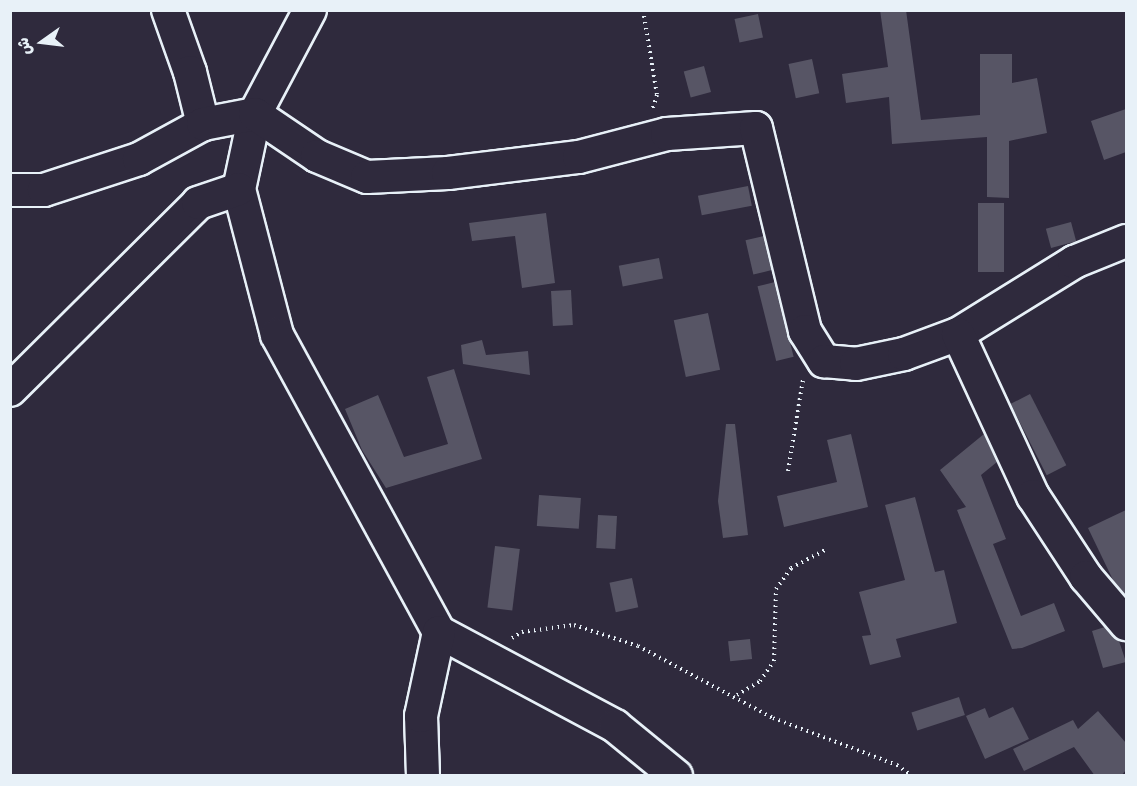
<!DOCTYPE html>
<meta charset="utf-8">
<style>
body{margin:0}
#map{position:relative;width:1137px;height:786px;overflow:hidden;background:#2f2a3d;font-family:Sriracha,"Playpen Sans Arabic",sans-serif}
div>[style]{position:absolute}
.building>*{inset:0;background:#575565;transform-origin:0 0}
.path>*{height:4px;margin-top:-2px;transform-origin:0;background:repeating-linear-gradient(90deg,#e8f1f8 0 1.5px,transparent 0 6px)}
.roads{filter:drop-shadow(2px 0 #e8f1f8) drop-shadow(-2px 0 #e8f1f8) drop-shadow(0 2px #e8f1f8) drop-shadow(0 -2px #e8f1f8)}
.minor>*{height:32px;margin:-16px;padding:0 16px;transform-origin:16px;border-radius:16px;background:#2f2a3d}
span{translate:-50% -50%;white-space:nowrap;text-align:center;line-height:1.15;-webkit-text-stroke:4.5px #2f2a3d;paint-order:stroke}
.frame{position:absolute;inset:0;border:12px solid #e8f1f8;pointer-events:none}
.north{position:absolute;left:12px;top:12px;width:60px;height:60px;-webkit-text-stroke:4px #2f2a3d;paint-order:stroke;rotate:256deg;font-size:16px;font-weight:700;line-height:24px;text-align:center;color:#e8f1f8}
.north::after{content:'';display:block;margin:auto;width:21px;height:27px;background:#e8f1f8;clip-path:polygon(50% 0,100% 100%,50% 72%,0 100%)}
</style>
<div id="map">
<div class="building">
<div style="clip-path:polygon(880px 10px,906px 10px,921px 120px,980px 115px,980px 54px,1012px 54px,1012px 83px,1037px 78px,1047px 133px,1009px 141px,1009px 198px,987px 197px,987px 137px,892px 144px,889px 97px,846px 103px,842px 74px,888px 67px)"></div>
<div style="left:758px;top:14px;width:24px;height:24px;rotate:78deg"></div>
<div style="left:812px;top:59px;width:35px;height:24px;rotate:78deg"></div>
<div style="left:704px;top:66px;width:27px;height:21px;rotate:75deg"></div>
<div style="clip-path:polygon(1126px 109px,1126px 152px,1104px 160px,1091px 121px)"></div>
<div style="left:748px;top:186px;width:20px;height:51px;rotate:79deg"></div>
<div style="left:978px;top:203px;width:26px;height:69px"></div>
<div style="clip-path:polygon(546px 213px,555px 283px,522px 288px,515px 236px,472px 241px,469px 223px)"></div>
<div style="left:1071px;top:222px;width:20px;height:26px;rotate:75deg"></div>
<div style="left:764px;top:236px;width:35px;height:19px;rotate:77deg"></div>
<div style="left:659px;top:258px;width:21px;height:41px;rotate:79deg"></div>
<div style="left:775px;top:282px;width:77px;height:18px;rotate:76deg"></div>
<div style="left:571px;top:290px;width:35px;height:20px;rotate:87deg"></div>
<div style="left:708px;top:313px;width:58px;height:35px;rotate:78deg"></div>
<div style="clip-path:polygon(482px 340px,486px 355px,528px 351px,530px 375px,463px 364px,461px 345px)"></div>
<div style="clip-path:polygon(454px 369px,482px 459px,386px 488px,362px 450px,345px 409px,378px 395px,404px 457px,448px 444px,427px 377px)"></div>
<div style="left:1030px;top:394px;width:80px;height:22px;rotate:63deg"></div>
<div style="clip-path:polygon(726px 424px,735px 424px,748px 535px,723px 538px,718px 501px)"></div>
<div style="clip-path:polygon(851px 434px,868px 507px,784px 527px,777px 496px,837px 482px,827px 440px)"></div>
<div style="clip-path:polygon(984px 434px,997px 462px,981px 475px,1006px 539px,993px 544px,1021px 616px,1054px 603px,1065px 631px,1022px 648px,1012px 649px,957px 510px,966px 507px,940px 470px)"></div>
<div style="left:539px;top:495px;width:42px;height:31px;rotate:4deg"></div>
<div style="clip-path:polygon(915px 497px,935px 572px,944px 570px,957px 623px,896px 639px,901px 657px,870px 665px,862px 636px,871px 635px,859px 592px,905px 580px,885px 505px)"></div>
<div style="clip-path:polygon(1126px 510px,1126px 597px,1114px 582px,1088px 528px)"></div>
<div style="left:598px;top:515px;width:19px;height:33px;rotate:3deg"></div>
<div style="left:495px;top:546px;width:25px;height:62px;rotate:7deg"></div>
<div style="left:632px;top:578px;width:30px;height:23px;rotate:78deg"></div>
<div style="clip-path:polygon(1105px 627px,1119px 641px,1126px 662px,1103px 668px,1092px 631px)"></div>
<div style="left:750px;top:639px;width:20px;height:22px;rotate:84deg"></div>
<div style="left:959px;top:697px;width:19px;height:50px;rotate:72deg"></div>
<div style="clip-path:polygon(1013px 707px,1029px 739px,985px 759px,966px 716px,985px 708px,989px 718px)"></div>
<div style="clip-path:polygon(1098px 711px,1126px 743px,1126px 770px,1121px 776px,1095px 776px,1074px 747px,1024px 771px,1013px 749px,1073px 720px,1078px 729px)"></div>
</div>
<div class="path">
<div style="left:643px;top:10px;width:86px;rotate:80.6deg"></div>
<div style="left:657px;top:95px;width:16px;rotate:108deg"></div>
<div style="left:788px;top:471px;width:93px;rotate:-80.7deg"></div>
<div style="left:512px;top:638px;width:12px;rotate:-31deg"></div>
<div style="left:522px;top:632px;width:52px;rotate:-7.7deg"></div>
<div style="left:574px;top:625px;width:67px;rotate:18.2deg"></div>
<div style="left:638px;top:646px;width:153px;rotate:28.1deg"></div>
<div style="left:773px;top:718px;width:133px;rotate:20.8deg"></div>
<div style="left:897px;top:765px;width:19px;rotate:36deg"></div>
<div style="left:737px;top:695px;width:27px;rotate:-31deg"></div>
<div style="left:760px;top:681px;width:24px;rotate:-55deg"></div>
<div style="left:774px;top:661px;width:72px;rotate:-88.4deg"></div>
<div style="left:776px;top:589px;width:26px;rotate:-54deg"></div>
<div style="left:791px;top:568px;width:41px;rotate:-27.8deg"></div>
</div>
<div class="roads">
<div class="minor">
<div style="left:168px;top:10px;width:66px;rotate:70.5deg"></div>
<div style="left:190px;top:72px;width:54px;rotate:76deg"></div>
<div style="left:310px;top:10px;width:118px;rotate:117.9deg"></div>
<div style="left:255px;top:114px;width:77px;rotate:102deg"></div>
<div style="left:239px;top:189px;width:151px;rotate:75.4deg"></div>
<div style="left:277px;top:335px;width:338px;rotate:61.4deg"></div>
<div style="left:439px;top:632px;width:200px;rotate:28.1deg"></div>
<div style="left:615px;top:726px;width:79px;rotate:39.3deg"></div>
<div style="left:10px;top:190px;width:34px"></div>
<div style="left:44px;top:190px;width:100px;rotate:-18.1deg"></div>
<div style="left:139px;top:159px;width:73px;rotate:-28.7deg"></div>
<div style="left:203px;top:124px;width:53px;rotate:-10.9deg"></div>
<div style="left:255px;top:114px;width:75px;rotate:34.1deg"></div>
<div style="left:317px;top:156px;width:54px;rotate:22.8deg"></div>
<div style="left:367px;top:177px;width:81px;rotate:-2.8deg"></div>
<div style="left:448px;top:173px;width:132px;rotate:-7deg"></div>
<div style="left:579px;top:157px;width:91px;rotate:-14.6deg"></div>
<div style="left:667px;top:134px;width:89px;rotate:-3.9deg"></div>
<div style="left:756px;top:128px;width:209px;rotate:76.4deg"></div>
<div style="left:805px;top:331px;width:36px;rotate:58deg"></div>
<div style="left:824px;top:361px;width:32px;rotate:5deg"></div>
<div style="left:856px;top:364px;width:49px;rotate:-11.8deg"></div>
<div style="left:904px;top:354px;width:58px;rotate:-20.3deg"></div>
<div style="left:958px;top:334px;width:137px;rotate:-31.8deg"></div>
<div style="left:1074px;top:262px;width:56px;rotate:-22deg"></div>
<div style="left:958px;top:334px;width:179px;rotate:65.2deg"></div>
<div style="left:1033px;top:496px;width:97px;rotate:56.8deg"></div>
<div style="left:1086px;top:577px;width:62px;rotate:49.6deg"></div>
<div style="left:10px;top:390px;width:265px;rotate:-44.8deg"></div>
<div style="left:198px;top:203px;width:43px;rotate:-18.9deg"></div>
<div style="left:423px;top:776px;width:60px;rotate:-91.9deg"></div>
<div style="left:421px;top:716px;width:86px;rotate:-77.9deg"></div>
</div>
</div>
<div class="frame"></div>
<div class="north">ش</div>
</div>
